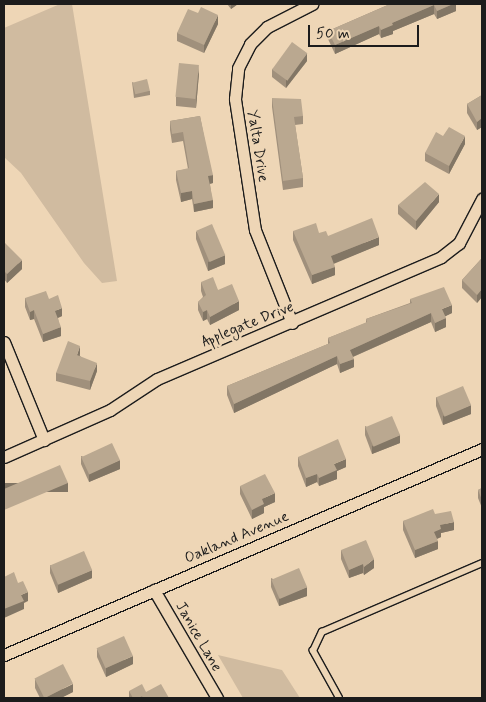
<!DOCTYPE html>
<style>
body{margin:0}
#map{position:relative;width:486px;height:702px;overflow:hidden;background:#eed6b6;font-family:Mynerve,sans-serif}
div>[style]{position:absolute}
.green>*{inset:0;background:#d0bba0}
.roads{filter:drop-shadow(1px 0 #1c1c1c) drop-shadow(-1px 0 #1c1c1c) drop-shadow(0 1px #1c1c1c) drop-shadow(0 -1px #1c1c1c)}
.service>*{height:5.5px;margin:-2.75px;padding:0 2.75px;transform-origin:2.75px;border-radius:2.75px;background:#eed6b6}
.minor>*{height:11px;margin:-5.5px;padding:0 5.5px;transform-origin:5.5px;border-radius:5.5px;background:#eed6b6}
.wall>*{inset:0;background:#a0907c}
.shaded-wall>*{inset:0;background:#827665;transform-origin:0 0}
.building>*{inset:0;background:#baa890;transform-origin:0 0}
span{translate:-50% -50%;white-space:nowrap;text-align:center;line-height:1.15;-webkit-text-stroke:5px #eed6b6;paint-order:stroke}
.street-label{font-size:15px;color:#1c1c1c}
.frame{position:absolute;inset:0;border:5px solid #1c1c1c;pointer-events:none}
.scale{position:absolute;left:308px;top:25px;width:111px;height:22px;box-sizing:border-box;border:2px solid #1c1c1c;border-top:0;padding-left:6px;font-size:15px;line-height:18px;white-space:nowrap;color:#1c1c1c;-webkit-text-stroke:4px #eed6b6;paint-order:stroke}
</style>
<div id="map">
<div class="green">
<div style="clip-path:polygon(60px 4px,72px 4px,117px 281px,102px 283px,84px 263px,21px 173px,4px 157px,4px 28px)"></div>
<div style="clip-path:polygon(218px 655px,282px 670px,300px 698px,243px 698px)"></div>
</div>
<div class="roads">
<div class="service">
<div style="left:339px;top:698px;width:54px;rotate:-119deg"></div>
<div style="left:313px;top:651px;width:21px;rotate:-65deg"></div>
<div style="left:322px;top:632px;width:174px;rotate:-23.3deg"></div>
</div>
<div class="minor">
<div style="left:292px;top:323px;width:100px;rotate:-111.7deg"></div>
<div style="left:255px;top:230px;width:133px;rotate:-98.7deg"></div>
<div style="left:235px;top:99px;width:31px;rotate:-84deg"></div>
<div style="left:238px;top:68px;width:27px;rotate:-63deg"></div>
<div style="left:250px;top:44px;width:24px;rotate:-45deg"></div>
<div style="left:267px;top:27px;width:51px;rotate:-27.1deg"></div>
<div style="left:4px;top:342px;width:106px;rotate:67.8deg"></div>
<div style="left:4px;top:457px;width:116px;rotate:-23.9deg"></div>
<div style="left:110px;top:410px;width:56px;rotate:-33.4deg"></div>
<div style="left:157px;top:379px;width:309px;rotate:-23.2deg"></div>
<div style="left:441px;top:257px;width:23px;rotate:-38deg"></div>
<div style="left:459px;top:243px;width:50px;rotate:-62.4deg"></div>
<div style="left:154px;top:590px;width:125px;rotate:59.7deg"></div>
<div style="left:4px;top:655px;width:520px;rotate:-23.31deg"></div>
</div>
</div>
<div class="wall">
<div style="clip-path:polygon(227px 4px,238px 4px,231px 9px)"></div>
<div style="clip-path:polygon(390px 4px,457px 4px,456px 5px,456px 11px,437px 19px,434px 14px,393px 31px,393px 34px,381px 38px,379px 34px,335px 54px,328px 39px,328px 31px)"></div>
<div style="clip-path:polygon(198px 13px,218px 24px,204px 53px,177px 41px,177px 33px)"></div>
<div style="clip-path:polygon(307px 61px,286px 88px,272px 77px,272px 69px)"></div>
<div style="clip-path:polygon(199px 73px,196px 108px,176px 106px,176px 97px)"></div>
<div style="clip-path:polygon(132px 82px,150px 91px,150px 95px,134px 98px)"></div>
<div style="clip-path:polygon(482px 95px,482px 127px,477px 130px,467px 113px,467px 104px)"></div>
<div style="clip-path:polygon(272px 98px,303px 116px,303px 124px,295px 125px,303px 178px,303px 187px,283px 190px,272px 107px)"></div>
<div style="clip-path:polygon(200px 116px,213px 183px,210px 184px,213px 208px,194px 212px,192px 199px,181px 202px,176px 180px,176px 171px,188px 169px,183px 141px,172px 143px,170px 130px,170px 121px)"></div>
<div style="clip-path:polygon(443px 136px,465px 144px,449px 174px,425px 161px,425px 153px)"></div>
<div style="clip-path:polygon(439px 202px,416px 230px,398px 214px,398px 205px)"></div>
<div style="clip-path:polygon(196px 231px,225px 264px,208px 271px,196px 239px)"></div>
<div style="clip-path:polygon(293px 231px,319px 233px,328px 236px,379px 245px,334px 263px,335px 275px,312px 284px,293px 240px)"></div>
<div style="clip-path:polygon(4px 242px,22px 269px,7px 283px,4px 279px)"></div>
<div style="clip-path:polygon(482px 258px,482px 297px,477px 303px,462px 288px,462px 280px)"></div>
<div style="clip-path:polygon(201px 282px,218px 290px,239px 310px,210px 325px,207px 319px,203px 321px,198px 310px,198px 302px,203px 297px,201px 291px)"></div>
<div style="clip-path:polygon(25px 298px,49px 299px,62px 316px,58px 318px,61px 336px,43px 342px,34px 319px,30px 320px,25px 307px)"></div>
<div style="clip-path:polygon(410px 299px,452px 313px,445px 316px,446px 327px,435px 332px,431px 322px,353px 357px,354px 367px,340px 373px,337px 364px,234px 413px,227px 395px,227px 386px,328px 344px,328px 338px,366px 323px,366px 319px,410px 303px)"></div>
<div style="clip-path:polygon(80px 354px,80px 356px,97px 371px,90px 390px,56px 381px,56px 373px)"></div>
<div style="clip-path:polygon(436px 397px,471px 414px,443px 425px,436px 406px)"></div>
<div style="clip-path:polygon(365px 426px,400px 443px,372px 454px,365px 435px)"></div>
<div style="clip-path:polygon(81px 456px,120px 469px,89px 482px,81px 464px)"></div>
<div style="clip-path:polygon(298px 457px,346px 467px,337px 471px,337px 479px,319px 486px,317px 482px,306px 487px,298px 466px)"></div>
<div style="clip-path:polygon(240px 486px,275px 502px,264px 507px,264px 513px,252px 519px,240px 494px)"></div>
<div style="clip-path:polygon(482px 488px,482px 508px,478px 498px,478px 490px)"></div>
<div style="clip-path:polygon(435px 514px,454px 530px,441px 533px,441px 537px,437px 539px,438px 549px,415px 558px,403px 530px,403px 521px)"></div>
<div style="clip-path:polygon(341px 550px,374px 568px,364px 575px,363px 573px,349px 578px,341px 559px)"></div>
<div style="clip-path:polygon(50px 565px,92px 578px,58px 593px,50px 573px)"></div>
<div style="clip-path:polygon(271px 578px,307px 596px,279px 606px,271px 587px)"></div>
<div style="clip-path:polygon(97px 649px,133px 664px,106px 677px,97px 657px)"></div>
<div style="clip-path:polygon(35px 679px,73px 692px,61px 698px,40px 698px,35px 688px)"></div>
<div style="clip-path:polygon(129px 691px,146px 692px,169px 698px,129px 698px)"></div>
</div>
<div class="shaded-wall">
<div style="clip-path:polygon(231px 4px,238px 4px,231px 9px)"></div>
<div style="clip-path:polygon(453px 4px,457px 4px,456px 5px,456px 11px,437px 19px,437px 11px)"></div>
<div style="clip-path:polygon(434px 5px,434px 14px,393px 31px,393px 34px,381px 38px,381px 30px,392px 23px)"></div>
<div style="clip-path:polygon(218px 15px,218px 24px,204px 53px,204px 45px)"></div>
<div style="clip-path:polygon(379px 26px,379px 34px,335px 54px,335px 45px)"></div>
<div style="clip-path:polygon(307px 53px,307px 61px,286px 88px,286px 80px)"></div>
<div style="clip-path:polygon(199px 65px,199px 73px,196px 108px,196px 99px)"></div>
<div style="clip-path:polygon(482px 118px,482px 127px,477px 130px,477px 122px)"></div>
<div style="clip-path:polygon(465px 136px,465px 144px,449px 174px,449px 166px)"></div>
<div style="clip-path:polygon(213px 175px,213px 183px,208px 184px,208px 176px)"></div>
<div style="clip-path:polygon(192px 191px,192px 199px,181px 202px,181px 193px)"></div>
<div style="clip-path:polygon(439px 194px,439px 202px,416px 230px,416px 221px)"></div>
<div style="clip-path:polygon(213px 200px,213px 208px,194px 212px,194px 204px)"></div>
<div style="clip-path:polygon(379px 237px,379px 245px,331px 265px,331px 256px)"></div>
<div style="clip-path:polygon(225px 255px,225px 264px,208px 271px,208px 262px)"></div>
<div style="clip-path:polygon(22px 260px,22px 269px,7px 283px,7px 274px)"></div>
<div style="clip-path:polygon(335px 267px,335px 275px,312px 284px,312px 275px)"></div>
<div style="clip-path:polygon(482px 289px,482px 297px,477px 303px,477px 295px)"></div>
<div style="clip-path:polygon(239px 301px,239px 310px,210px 325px,210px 317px)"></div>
<div style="clip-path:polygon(452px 305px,452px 313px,442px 318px,442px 309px)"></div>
<div style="clip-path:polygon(62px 308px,62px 316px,55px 319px,55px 311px)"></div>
<div style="clip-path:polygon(34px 310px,34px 319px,30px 320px,30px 312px)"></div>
<div style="clip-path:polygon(207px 310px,207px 319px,203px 321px,203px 312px)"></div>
<div style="clip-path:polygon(431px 313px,431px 322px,350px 358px,350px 350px)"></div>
<div style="clip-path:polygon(446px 318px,446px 327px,435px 332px,435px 323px)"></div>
<div style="clip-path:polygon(61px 327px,61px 336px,43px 342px,43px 334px)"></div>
<div style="clip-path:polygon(80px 346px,80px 354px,77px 364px,77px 355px)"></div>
<div style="clip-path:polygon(337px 356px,337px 364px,234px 413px,234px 404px)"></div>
<div style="clip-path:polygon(354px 359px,354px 367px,340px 373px,340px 364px)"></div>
<div style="clip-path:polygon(97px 363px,97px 371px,90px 390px,90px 381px)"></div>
<div style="clip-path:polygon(471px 405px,471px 414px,443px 425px,443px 416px)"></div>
<div style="clip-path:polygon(400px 435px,400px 443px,372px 454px,372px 446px)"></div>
<div style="clip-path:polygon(346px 459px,346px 467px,337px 471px,337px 479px,319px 486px,319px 478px,334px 464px)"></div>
<div style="clip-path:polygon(120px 460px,120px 469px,89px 482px,89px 473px)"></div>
<div style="clip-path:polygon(317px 474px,317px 482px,306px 487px,306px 478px)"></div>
<div style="left:68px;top:483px;width:9px;height:69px;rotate:90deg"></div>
<div style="clip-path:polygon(275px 493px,275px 502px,264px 507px,264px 513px,252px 519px,252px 510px,262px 499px)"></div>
<div style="clip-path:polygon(454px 522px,454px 530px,441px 533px,441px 537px,434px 540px,434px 532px,440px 525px)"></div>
<div style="clip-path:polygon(438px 541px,438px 549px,415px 558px,415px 550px)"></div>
<div style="clip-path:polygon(374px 559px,374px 568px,364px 575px,364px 567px)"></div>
<div style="clip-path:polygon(363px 564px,363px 573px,349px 578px,349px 570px)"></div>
<div style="clip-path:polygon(92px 570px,92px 578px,58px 593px,58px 584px)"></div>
<div style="clip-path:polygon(307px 587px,307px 596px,279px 606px,279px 598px)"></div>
<div style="clip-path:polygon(28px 592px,28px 601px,24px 603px,24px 609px,4px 618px,4px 609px,21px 595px)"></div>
<div style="clip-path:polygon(133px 656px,133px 664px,106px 677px,106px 668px)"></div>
<div style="clip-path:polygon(73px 684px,73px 692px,61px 698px,44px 698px)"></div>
</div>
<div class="building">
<div style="clip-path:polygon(390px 4px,453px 4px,437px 11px,434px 5px,392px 23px,393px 25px,381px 30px,379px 26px,335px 45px,328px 31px)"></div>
<div style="clip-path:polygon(201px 7px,218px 15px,204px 45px,177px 33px,188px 9px,198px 13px)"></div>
<div style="left:292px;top:42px;width:19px;height:34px;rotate:36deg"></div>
<div style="left:179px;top:63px;width:20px;height:34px;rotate:6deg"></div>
<div style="left:147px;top:79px;width:12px;height:15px;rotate:76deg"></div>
<div style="clip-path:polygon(482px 95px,482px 118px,477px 122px,467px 104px)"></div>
<div style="clip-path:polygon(272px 98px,301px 99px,303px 116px,294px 117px,303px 178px,283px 181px)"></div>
<div style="clip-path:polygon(200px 116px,213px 175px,208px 176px,213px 200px,194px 204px,192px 191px,181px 193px,176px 171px,189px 168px,183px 132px,172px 134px,170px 121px)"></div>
<div style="clip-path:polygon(449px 127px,465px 136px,449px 166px,425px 153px,436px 132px,443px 136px)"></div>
<div style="clip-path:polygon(425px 182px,439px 194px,416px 221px,398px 205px)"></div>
<div style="clip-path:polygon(372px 218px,379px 237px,331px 256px,335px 267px,312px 275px,293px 231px,316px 223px,319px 233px,326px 231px,328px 236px)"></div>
<div style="left:212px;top:224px;width:34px;height:17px;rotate:67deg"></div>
<div style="clip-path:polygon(4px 242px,22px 260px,7px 274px,4px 271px)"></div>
<div style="clip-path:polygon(482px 258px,482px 289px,477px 295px,462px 280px)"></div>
<div style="clip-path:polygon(213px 277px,218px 290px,232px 284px,239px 301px,210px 317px,207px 310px,203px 312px,198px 302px,206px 295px,201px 282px)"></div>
<div style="clip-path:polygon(444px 287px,452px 305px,442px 309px,446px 318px,435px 323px,431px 313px,350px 350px,354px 359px,340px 364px,337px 356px,234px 404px,227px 386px,330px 343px,328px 338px,367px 322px,366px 319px,412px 303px,410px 299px)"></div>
<div style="clip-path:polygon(46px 291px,49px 299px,58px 295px,62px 308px,55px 311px,61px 327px,43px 334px,34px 310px,30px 312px,25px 298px)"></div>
<div style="clip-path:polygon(68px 341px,80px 346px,77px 355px,97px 363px,90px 381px,56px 373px)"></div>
<div style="left:463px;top:386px;width:21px;height:29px;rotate:67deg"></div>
<div style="left:392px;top:416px;width:21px;height:29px;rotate:67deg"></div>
<div style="clip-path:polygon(338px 439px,346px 459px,334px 464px,337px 470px,319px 478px,317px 474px,306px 478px,298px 457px)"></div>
<div style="left:112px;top:443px;width:19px;height:34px;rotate:65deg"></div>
<div style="clip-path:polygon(60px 465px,68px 483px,4px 510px,4px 489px)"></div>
<div style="clip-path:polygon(265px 474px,275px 493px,262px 499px,264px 504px,252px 510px,240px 486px)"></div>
<div style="clip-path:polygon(482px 488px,482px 500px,478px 490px)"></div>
<div style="clip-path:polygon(433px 509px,435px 514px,451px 511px,454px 522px,440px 525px,441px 529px,434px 532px,438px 541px,415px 550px,403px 521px)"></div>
<div style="clip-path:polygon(366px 540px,374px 559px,364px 567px,363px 564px,349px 570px,341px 550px)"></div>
<div style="left:84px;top:551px;width:21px;height:37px;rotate:67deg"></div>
<div style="left:299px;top:568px;width:21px;height:30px;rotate:67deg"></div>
<div style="clip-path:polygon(14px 572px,18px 583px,23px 581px,28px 592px,21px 595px,24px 601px,4px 609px,4px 577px)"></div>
<div style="left:124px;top:636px;width:22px;height:30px;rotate:66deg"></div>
<div style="left:63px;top:664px;width:22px;height:32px;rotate:63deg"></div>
<div style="clip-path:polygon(142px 684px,146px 692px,161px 684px,169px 698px,143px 698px,142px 696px,139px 698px,133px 698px,129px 691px)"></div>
</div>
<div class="street-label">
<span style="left:257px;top:146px;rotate:81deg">Yalta Drive</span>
<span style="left:248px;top:325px;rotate:-22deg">Applegate Drive</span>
<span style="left:237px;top:538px;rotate:-23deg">Oakland Avenue</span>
<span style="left:198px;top:637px;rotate:60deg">Janice Lane</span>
</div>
<div class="frame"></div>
<div class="scale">50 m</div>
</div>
